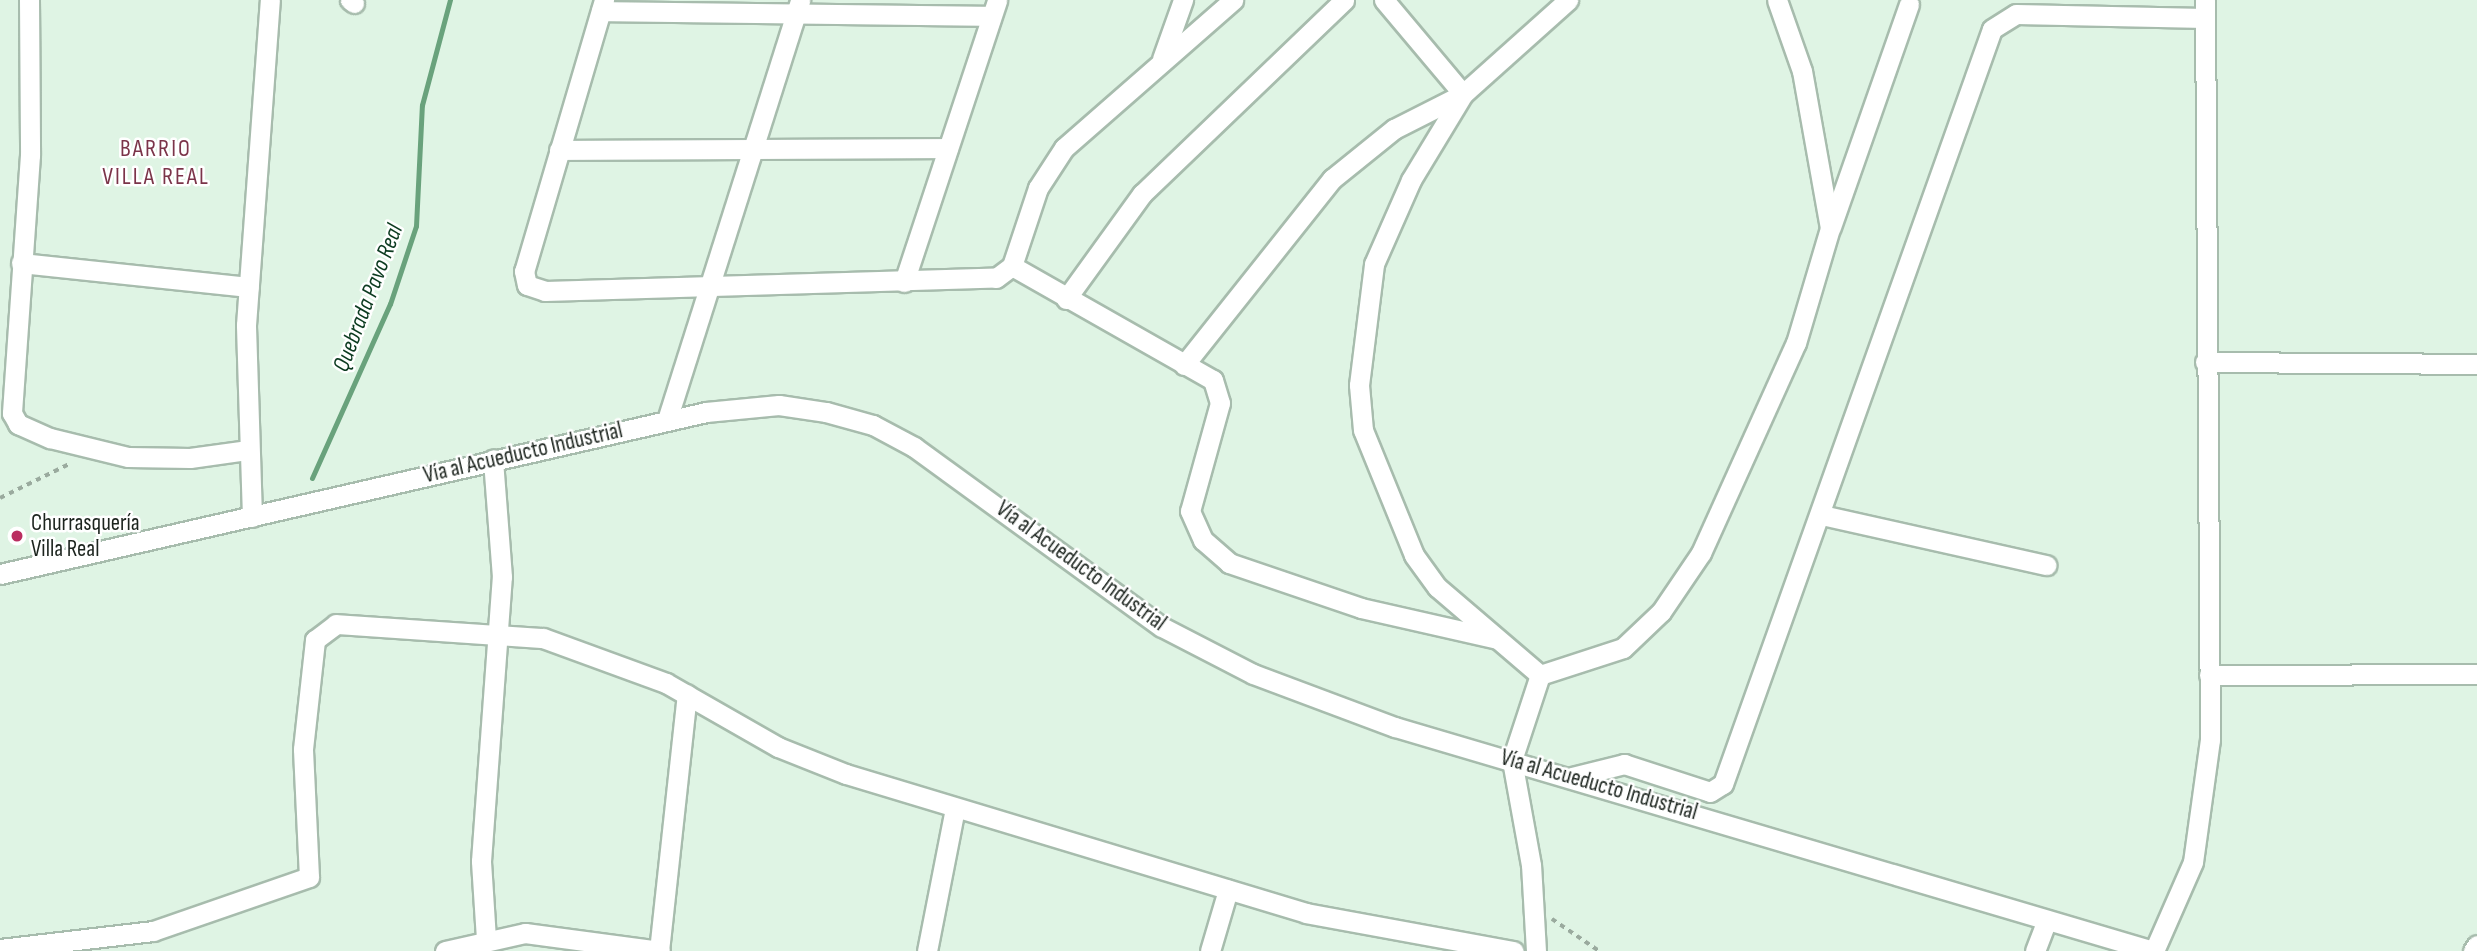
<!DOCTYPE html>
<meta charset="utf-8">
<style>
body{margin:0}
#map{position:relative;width:2477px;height:951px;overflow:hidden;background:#dff4e4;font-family:"Sofia Sans Condensed",sans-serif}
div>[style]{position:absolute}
.stream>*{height:5px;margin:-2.5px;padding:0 2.5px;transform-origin:2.5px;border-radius:2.5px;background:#69a27c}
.path>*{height:3.5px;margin-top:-1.75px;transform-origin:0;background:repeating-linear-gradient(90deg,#9aaa9e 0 5px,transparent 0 10px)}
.roads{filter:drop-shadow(2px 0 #a7bcad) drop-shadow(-2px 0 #a7bcad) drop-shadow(0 2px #a7bcad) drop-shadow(0 -2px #a7bcad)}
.minor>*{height:19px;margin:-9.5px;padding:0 9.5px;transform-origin:9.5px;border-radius:9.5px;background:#fff}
.dots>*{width:19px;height:19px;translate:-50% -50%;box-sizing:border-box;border:4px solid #fff;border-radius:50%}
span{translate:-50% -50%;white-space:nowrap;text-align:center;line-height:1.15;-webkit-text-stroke:5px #fff;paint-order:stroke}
.street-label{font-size:23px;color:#1c241e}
.poi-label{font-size:23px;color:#1c241e}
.left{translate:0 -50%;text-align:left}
.neighbourhood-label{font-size:24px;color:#7b3449;letter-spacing:2px}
.water-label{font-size:24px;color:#0c3b20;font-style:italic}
</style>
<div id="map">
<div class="stream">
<div style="left:312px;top:478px;width:191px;rotate:-65.9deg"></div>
<div style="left:390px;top:304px;width:82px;rotate:-71.6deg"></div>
<div style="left:416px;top:226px;width:121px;rotate:-87.2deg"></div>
<div style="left:422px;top:105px;width:109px;rotate:-75.1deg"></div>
</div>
<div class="path">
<div style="left:0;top:498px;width:79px;rotate:-26.2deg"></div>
<div style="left:1552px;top:919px;width:57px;rotate:34.2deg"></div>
</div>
<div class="roads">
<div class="minor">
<div style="left:29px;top:0;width:155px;rotate:89.6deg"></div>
<div style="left:30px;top:155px;width:259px;rotate:94deg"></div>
<div style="left:12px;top:413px;width:13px;rotate:61deg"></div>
<div style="left:18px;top:424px;width:35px;rotate:24deg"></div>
<div style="left:50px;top:438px;width:80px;rotate:13.7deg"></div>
<div style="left:128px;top:457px;width:62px;rotate:0.9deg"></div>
<div style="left:190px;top:458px;width:59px;rotate:-7.9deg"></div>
<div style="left:350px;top:0;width:5px;rotate:37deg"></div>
<div style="left:604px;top:0;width:283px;rotate:106.4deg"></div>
<div style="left:524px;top:271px;width:14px;rotate:78deg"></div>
<div style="left:527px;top:285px;width:19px;rotate:18deg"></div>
<div style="left:545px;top:291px;width:451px;rotate:-1.7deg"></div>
<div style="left:996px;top:278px;width:20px;rotate:-37deg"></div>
<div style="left:1012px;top:266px;width:82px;rotate:-71.6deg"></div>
<div style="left:1038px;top:188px;width:48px;rotate:-57deg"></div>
<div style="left:1064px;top:148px;width:225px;rotate:-41.2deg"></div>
<div style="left:601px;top:11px;width:390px;rotate:0.7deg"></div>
<div style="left:1162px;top:59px;width:63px;rotate:-70.4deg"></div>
<div style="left:559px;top:150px;width:389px;rotate:-0.3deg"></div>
<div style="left:1831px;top:227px;width:236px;rotate:-70.7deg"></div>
<div style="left:21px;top:263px;width:229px;rotate:6deg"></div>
<div style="left:1012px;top:266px;width:231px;rotate:29.6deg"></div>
<div style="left:1213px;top:380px;width:24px;rotate:73deg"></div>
<div style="left:1220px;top:403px;width:112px;rotate:105.5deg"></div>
<div style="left:1190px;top:511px;width:32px;rotate:66deg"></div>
<div style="left:1203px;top:540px;width:35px;rotate:41deg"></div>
<div style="left:1229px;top:563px;width:139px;rotate:18.8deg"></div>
<div style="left:1361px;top:608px;width:139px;rotate:12.8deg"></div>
<div style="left:904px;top:282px;width:297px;rotate:-71.7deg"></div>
<div style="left:1066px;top:299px;width:130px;rotate:-54.1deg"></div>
<div style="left:1142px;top:194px;width:280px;rotate:-43.8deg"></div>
<div style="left:2205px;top:362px;width:272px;rotate:0.4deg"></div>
<div style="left:1184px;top:365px;width:238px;rotate:-51.5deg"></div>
<div style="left:1332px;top:179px;width:80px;rotate:-38.9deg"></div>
<div style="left:1394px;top:129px;width:77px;rotate:-26.9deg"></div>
<div style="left:1463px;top:94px;width:123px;rotate:-130deg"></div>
<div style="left:667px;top:420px;width:441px;rotate:-72.4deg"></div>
<div style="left:1822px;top:515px;width:230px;rotate:12.6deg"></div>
<div style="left:252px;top:517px;width:192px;rotate:-91.8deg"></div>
<div style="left:246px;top:325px;width:326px;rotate:-85.8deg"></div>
<div style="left:0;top:574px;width:724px;rotate:-12.92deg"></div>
<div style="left:706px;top:412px;width:73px;rotate:-5.5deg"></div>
<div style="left:779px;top:405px;width:48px;rotate:8.5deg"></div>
<div style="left:826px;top:412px;width:49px;rotate:15.5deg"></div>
<div style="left:873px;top:425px;width:47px;rotate:28.2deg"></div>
<div style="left:914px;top:447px;width:306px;rotate:36deg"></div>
<div style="left:1162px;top:627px;width:102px;rotate:27.3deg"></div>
<div style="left:1253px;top:674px;width:152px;rotate:20.5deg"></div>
<div style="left:1395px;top:727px;width:790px;rotate:16.46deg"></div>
<div style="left:1540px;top:675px;width:135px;rotate:-139.5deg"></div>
<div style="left:1437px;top:587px;width:39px;rotate:-126deg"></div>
<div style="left:1414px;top:555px;width:135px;rotate:-112.2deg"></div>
<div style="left:1363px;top:430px;width:45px;rotate:-95.1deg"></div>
<div style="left:1359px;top:385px;width:122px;rotate:-82.9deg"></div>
<div style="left:1374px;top:264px;width:92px;rotate:-66.2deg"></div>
<div style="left:1411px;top:180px;width:100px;rotate:-58.8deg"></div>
<div style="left:1463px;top:94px;width:141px;rotate:-41.8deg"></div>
<div style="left:1540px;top:675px;width:87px;rotate:-18deg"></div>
<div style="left:1623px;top:648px;width:52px;rotate:-43.5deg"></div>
<div style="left:1661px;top:612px;width:71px;rotate:-55.9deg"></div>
<div style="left:1701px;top:553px;width:230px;rotate:-65.7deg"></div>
<div style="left:1796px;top:343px;width:120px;rotate:-73.5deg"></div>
<div style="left:1830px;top:228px;width:159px;rotate:-100.1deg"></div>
<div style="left:1802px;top:71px;width:75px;rotate:-109.4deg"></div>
<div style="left:2209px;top:675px;width:268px;rotate:-0.2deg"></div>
<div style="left:1572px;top:777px;width:54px;rotate:-14deg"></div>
<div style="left:1624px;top:764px;width:90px;rotate:18deg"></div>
<div style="left:1710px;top:792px;width:15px;rotate:-32deg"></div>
<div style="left:1723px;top:784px;width:801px;rotate:-70.39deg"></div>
<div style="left:1992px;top:29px;width:28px;rotate:-32deg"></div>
<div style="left:2016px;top:14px;width:189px;rotate:1.2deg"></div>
<div style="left:486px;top:939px;width:78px;rotate:-93.7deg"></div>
<div style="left:481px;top:861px;width:285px;rotate:-85.8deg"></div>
<div style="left:502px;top:577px;width:118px;rotate:-94.4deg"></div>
<div style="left:0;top:949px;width:154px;rotate:-6.7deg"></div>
<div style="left:153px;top:931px;width:165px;rotate:-19.1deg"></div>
<div style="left:309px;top:877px;width:128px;rotate:-92.7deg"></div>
<div style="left:303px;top:749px;width:110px;rotate:-83.7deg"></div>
<div style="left:315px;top:640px;width:26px;rotate:-37deg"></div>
<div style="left:336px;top:624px;width:207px;rotate:3.9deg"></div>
<div style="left:543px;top:638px;width:131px;rotate:20.1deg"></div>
<div style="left:666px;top:683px;width:129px;rotate:29.7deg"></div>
<div style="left:778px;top:747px;width:73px;rotate:21.7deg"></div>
<div style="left:846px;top:774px;width:481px;rotate:16.8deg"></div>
<div style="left:1306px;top:913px;width:211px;rotate:10.4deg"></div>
<div style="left:445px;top:951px;width:82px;rotate:-12.7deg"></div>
<div style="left:525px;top:933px;width:136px;rotate:7.6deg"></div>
<div style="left:659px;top:951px;width:258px;rotate:-83.8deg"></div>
<div style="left:927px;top:951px;width:146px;rotate:-78.9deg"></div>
<div style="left:1210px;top:951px;width:64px;rotate:-73.6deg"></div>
<div style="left:1536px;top:951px;width:86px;rotate:-93.3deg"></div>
<div style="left:1531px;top:865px;width:107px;rotate:-100.3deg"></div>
<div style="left:1512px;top:760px;width:89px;rotate:-71.8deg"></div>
<div style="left:2035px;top:951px;width:33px;rotate:-69deg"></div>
<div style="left:2154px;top:951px;width:97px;rotate:-66.3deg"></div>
<div style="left:2193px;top:862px;width:123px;rotate:-82.1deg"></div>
<div style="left:2210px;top:740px;width:740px;rotate:-90.39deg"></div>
<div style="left:2473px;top:951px;width:7px;rotate:-56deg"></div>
</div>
</div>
<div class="dots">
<div style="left:17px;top:536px;background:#ba2d60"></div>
</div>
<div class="street-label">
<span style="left:523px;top:453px;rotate:-13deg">Vía al Acueducto Industrial</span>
<span style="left:1081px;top:566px;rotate:36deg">Vía al Acueducto Industrial</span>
<span style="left:1599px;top:785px;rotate:16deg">Vía al Acueducto Industrial</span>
</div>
<div class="poi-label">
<span class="left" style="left:31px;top:536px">Churrasquería<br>Villa Real</span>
</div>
<div class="neighbourhood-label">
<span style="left:156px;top:163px">BARRIO<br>VILLA REAL</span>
</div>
<div class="water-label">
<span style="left:368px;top:298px;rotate:-69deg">Quebrada Pavo Real</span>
</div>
</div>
